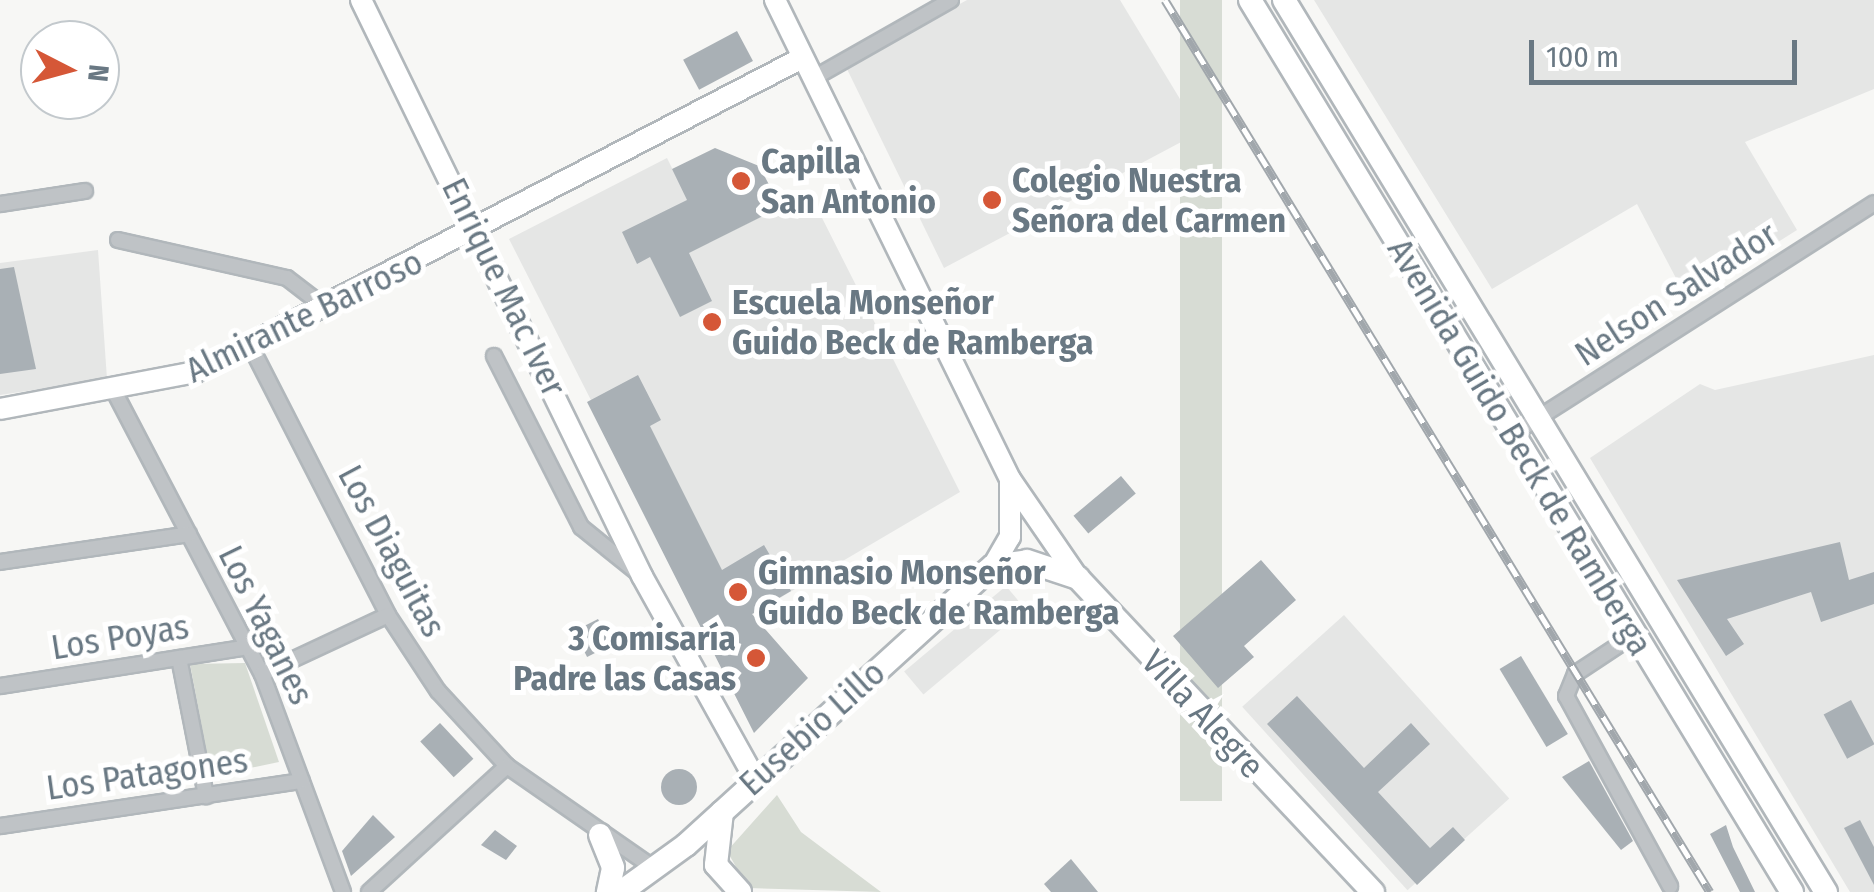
<!DOCTYPE html>
<meta charset="utf-8">
<style>
body{margin:0}
#map{position:relative;width:1874px;height:892px;overflow:hidden;background:#f7f7f5;font-family:"Fira Sans Condensed",sans-serif}
div>[style]{position:absolute}
.built>*{inset:0;background:#e5e6e5;transform-origin:0 0}
.green>*{inset:0;background:#d7dcd4;transform-origin:0 0}
.building>*{inset:0;background:#a9b0b5;transform-origin:0 0}
.round{border-radius:50%}
.roads{filter:drop-shadow(2px 0 #b1b7bb) drop-shadow(-2px 0 #b1b7bb) drop-shadow(0 2px #b1b7bb) drop-shadow(0 -2px #b1b7bb)}
.street>*{height:14px;margin:-7px;padding:0 7px;transform-origin:7px;border-radius:7px;background:#bfc3c6}
.secondary>*{height:20px;margin:-10px;padding:0 10px;transform-origin:10px;border-radius:10px;background:#fff}
.primary>*{height:22px;margin:-11px;padding:0 11px;transform-origin:11px;border-radius:11px;background:#fff}
.rail>*{height:9px;margin-top:-4.5px;transform-origin:0;background:repeating-linear-gradient(90deg,#fff 0 15px,#a1a7ac 0 30px);box-sizing:border-box;border-block:2px solid #a1a7ac}
.dots>*{width:28px;height:28px;translate:-50% -50%;box-sizing:border-box;border:5px solid #fff;border-radius:50%}
span{translate:-50% -50%;white-space:nowrap;text-align:center;line-height:1.15;-webkit-text-stroke:10px #fff;paint-order:stroke}
.poi-label{font-size:35px;color:#697883;font-weight:700}
.left{translate:0 -50%;text-align:left}
.right{translate:-100% -50%;text-align:right}
.street-label{font-size:35px;color:#697883}
.north{position:absolute;left:20px;top:20px;width:100px;height:100px;box-sizing:border-box;background:#fff;border:2px solid #c3c9cd;border-radius:50%;rotate:96deg;font-size:28px;font-weight:700;line-height:40px;text-align:center;color:#697883}
.north::after{content:'';display:block;margin:auto;width:35px;height:45px;background:#d55737;clip-path:polygon(50% 0,100% 100%,50% 72%,0 100%)}
.scale{position:absolute;left:1529px;top:40px;width:268px;height:45px;box-sizing:border-box;border:5px solid #697883;border-top:0;padding-left:12px;font-size:30px;line-height:35px;white-space:nowrap;color:#697883;-webkit-text-stroke:8px #fff;paint-order:stroke}
</style>
<div id="map">
<div class="built">
<div style="clip-path:polygon(967px 0,1120px 0,1200px 132px,944px 268px,846px 67px)"></div>
<div style="clip-path:polygon(1314px 0,1874px 0,1874px 89px,1745px 142px,1797px 230px,1687px 299px,1637px 204px,1492px 289px)"></div>
<div style="clip-path:polygon(667px 158px,709px 243px,809px 192px,960px 492px,712px 638px,509px 239px)"></div>
<div style="clip-path:polygon(98px 250px,107px 379px,0 395px,0 263px)"></div>
<div style="clip-path:polygon(1874px 355px,1874px 892px,1850px 892px,1590px 458px,1700px 384px,1715px 390px)"></div>
<div style="left:1006px;top:586px;width:30px;height:133px;rotate:50deg"></div>
<div style="left:1344px;top:615px;width:247px;height:137px;rotate:48deg"></div>
</div>
<div class="green">
<div style="left:1180px;top:0;width:42px;height:801px"></div>
<div style="clip-path:polygon(245px 663px,279px 762px,211px 776px,190px 664px)"></div>
<div style="clip-path:polygon(777px 795px,801px 832px,881px 892px,748px 888px,727px 851px)"></div>
</div>
<div class="building">
<div style="left:737px;top:31px;width:34px;height:61px;rotate:62deg"></div>
<div style="clip-path:polygon(715px 148px,759px 166px,781px 207px,689px 253px,712px 301px,680px 317px,650px 257px,637px 264px,622px 232px,687px 200px,672px 169px)"></div>
<div style="clip-path:polygon(14px 267px,36px 369px,0 374px,0 269px)"></div>
<div style="clip-path:polygon(638px 375px,661px 420px,650px 426px,722px 570px,764px 545px,791px 591px,752px 614px,808px 678px,754px 733px,587px 402px)"></div>
<div style="left:1121px;top:476px;width:23px;height:62px;rotate:50deg"></div>
<div style="clip-path:polygon(1840px 542px,1849px 580px,1874px 572px,1874px 604px,1821px 622px,1811px 592px,1727px 619px,1744px 644px,1726px 656px,1677px 580px)"></div>
<div style="clip-path:polygon(1261px 560px,1296px 600px,1244px 646px,1254px 657px,1218px 688px,1173px 636px)"></div>
<div style="left:598px;top:619px;width:29px;height:27px;rotate:63deg"></div>
<div style="left:1521px;top:656px;width:91px;height:25px;rotate:59deg"></div>
<div style="clip-path:polygon(1297px 696px,1364px 768px,1411px 723px,1430px 744px,1378px 792px,1430px 848px,1453px 827px,1465px 840px,1417px 885px,1267px 724px)"></div>
<div style="left:1851px;top:700px;width:50px;height:31px;rotate:62deg"></div>
<div style="left:440px;top:723px;width:49px;height:27px;rotate:47deg"></div>
<div style="clip-path:polygon(1589px 761px,1633px 841px,1621px 850px,1562px 777px)"></div>
<div class="round" style="left:661px;top:769px;width:36px;height:36px"></div>
<div style="clip-path:polygon(373px 815px,395px 837px,351px 876px,342px 851px)"></div>
<div style="clip-path:polygon(1860px 820px,1874px 847px,1874px 885px,1844px 828px)"></div>
<div style="clip-path:polygon(1726px 825px,1733px 847px,1755px 892px,1740px 892px,1710px 834px)"></div>
<div style="clip-path:polygon(495px 830px,517px 846px,506px 860px,481px 845px)"></div>
<div style="clip-path:polygon(1071px 859px,1098px 892px,1051px 892px,1044px 884px)"></div>
</div>
<div class="roads">
<div class="street">
<div style="left:812px;top:79px;width:160px;rotate:-29.6deg"></div>
<div style="left:0;top:204px;width:86px;rotate:-8.7deg"></div>
<div style="left:118px;top:240px;width:173px;rotate:12.7deg"></div>
<div style="left:287px;top:278px;width:49px;rotate:37.6deg"></div>
<div style="left:251px;top:347px;width:301px;rotate:62.9deg"></div>
<div style="left:388px;top:615px;width:91px;rotate:56.7deg"></div>
<div style="left:438px;top:691px;width:102px;rotate:47.4deg"></div>
<div style="left:507px;top:766px;width:180px;rotate:34.8deg"></div>
<div style="left:494px;top:356px;width:192px;rotate:63deg"></div>
<div style="left:581px;top:527px;width:73px;rotate:38.9deg"></div>
<div style="left:115px;top:393px;width:317px;rotate:62.4deg"></div>
<div style="left:262px;top:674px;width:233px;rotate:69.6deg"></div>
<div style="left:1510px;top:436px;width:432px;rotate:-32.6deg"></div>
<div style="left:0;top:562px;width:191px;rotate:-8.4deg"></div>
<div style="left:1634px;top:635px;width:71px;rotate:146.5deg"></div>
<div style="left:1575px;top:674px;width:24px;rotate:112deg"></div>
<div style="left:1566px;top:696px;width:217px;rotate:61.3deg"></div>
<div style="left:179px;top:658px;width:141px;rotate:78.9deg"></div>
<div style="left:262px;top:674px;width:139px;rotate:-25.1deg"></div>
<div style="left:0;top:686px;width:252px;rotate:-8.9deg"></div>
<div style="left:0;top:826px;width:305px;rotate:-8.5deg"></div>
<div style="left:369px;top:892px;width:187px;rotate:-42.4deg"></div>
</div>
<div class="secondary">
<div style="left:361px;top:0;width:641px;rotate:63.99deg"></div>
<div style="left:642px;top:576px;width:230px;rotate:60.9deg"></div>
<div style="left:775px;top:0;width:534px;rotate:63.87deg"></div>
<div style="left:1010px;top:479px;width:120px;rotate:55.5deg"></div>
<div style="left:0;top:409px;width:199px;rotate:-10.7deg"></div>
<div style="left:196px;top:372px;width:683px;rotate:-27.39deg"></div>
<div style="left:993px;top:566px;width:34px;rotate:-60deg"></div>
<div style="left:1010px;top:537px;width:56px;rotate:-90deg"></div>
</div>
<div class="primary">
<div style="left:1250px;top:0;width:1044px;rotate:58.72deg"></div>
<div style="left:1284px;top:0;width:1044px;rotate:58.72deg"></div>
<div style="left:722px;top:812px;width:53px;rotate:96.5deg"></div>
<div style="left:716px;top:865px;width:36px;rotate:48deg"></div>
<div style="left:600px;top:835px;width:35px;rotate:68deg"></div>
<div style="left:613px;top:868px;width:25px;rotate:102deg"></div>
<div style="left:621px;top:892px;width:80px;rotate:-35.9deg"></div>
<div style="left:686px;top:845px;width:415px;rotate:-42.3deg"></div>
<div style="left:993px;top:566px;width:34px;rotate:-8deg"></div>
<div style="left:1027px;top:561px;width:54px;rotate:18.4deg"></div>
<div style="left:1078px;top:578px;width:431px;rotate:46.8deg"></div>
</div>
</div>
<div class="rail">
<div style="left:1165px;top:0;width:1045px;rotate:58.58deg"></div>
</div>
<div class="dots">
<div style="left:741px;top:181px;background:#d55737"></div>
<div style="left:992px;top:200px;background:#d55737"></div>
<div style="left:712px;top:322px;background:#d55737"></div>
<div style="left:738px;top:592px;background:#d55737"></div>
<div style="left:756px;top:658px;background:#d55737"></div>
</div>
<div class="poi-label">
<span class="left" style="left:761px;top:181px">Capilla<br>San Antonio</span>
<span class="left" style="left:1012px;top:200px">Colegio Nuestra<br>Señora del Carmen</span>
<span class="left" style="left:732px;top:322px">Escuela Monseñor<br>Guido Beck de Ramberga</span>
<span class="left" style="left:758px;top:592px">Gimnasio Monseñor<br>Guido Beck de Ramberga</span>
<span class="right" style="left:736px;top:658px">3 Comisaría<br>Padre las Casas</span>
</div>
<div class="street-label">
<span style="left:504px;top:287px;rotate:64deg">Enrique Mac Iver</span>
<span style="left:1676px;top:294px;rotate:-33deg">Nelson Salvador</span>
<span style="left:304px;top:316px;rotate:-26deg">Almirante Barroso</span>
<span style="left:1520px;top:447px;rotate:59deg">Avenida Guido Beck de Ramberga</span>
<span style="left:392px;top:551px;rotate:62deg">Los Diaguitas</span>
<span style="left:266px;top:625px;rotate:64deg">Los Yaganes</span>
<span style="left:120px;top:637px;rotate:-9deg">Los Poyas</span>
<span style="left:1203px;top:714px;rotate:47deg">Villa Alegre</span>
<span style="left:812px;top:728px;rotate:-42deg">Eusebio Lillo</span>
<span style="left:147px;top:774px;rotate:-8deg">Los Patagones</span>
</div>
<div class="north">N</div>
<div class="scale">100 m</div>
</div>
